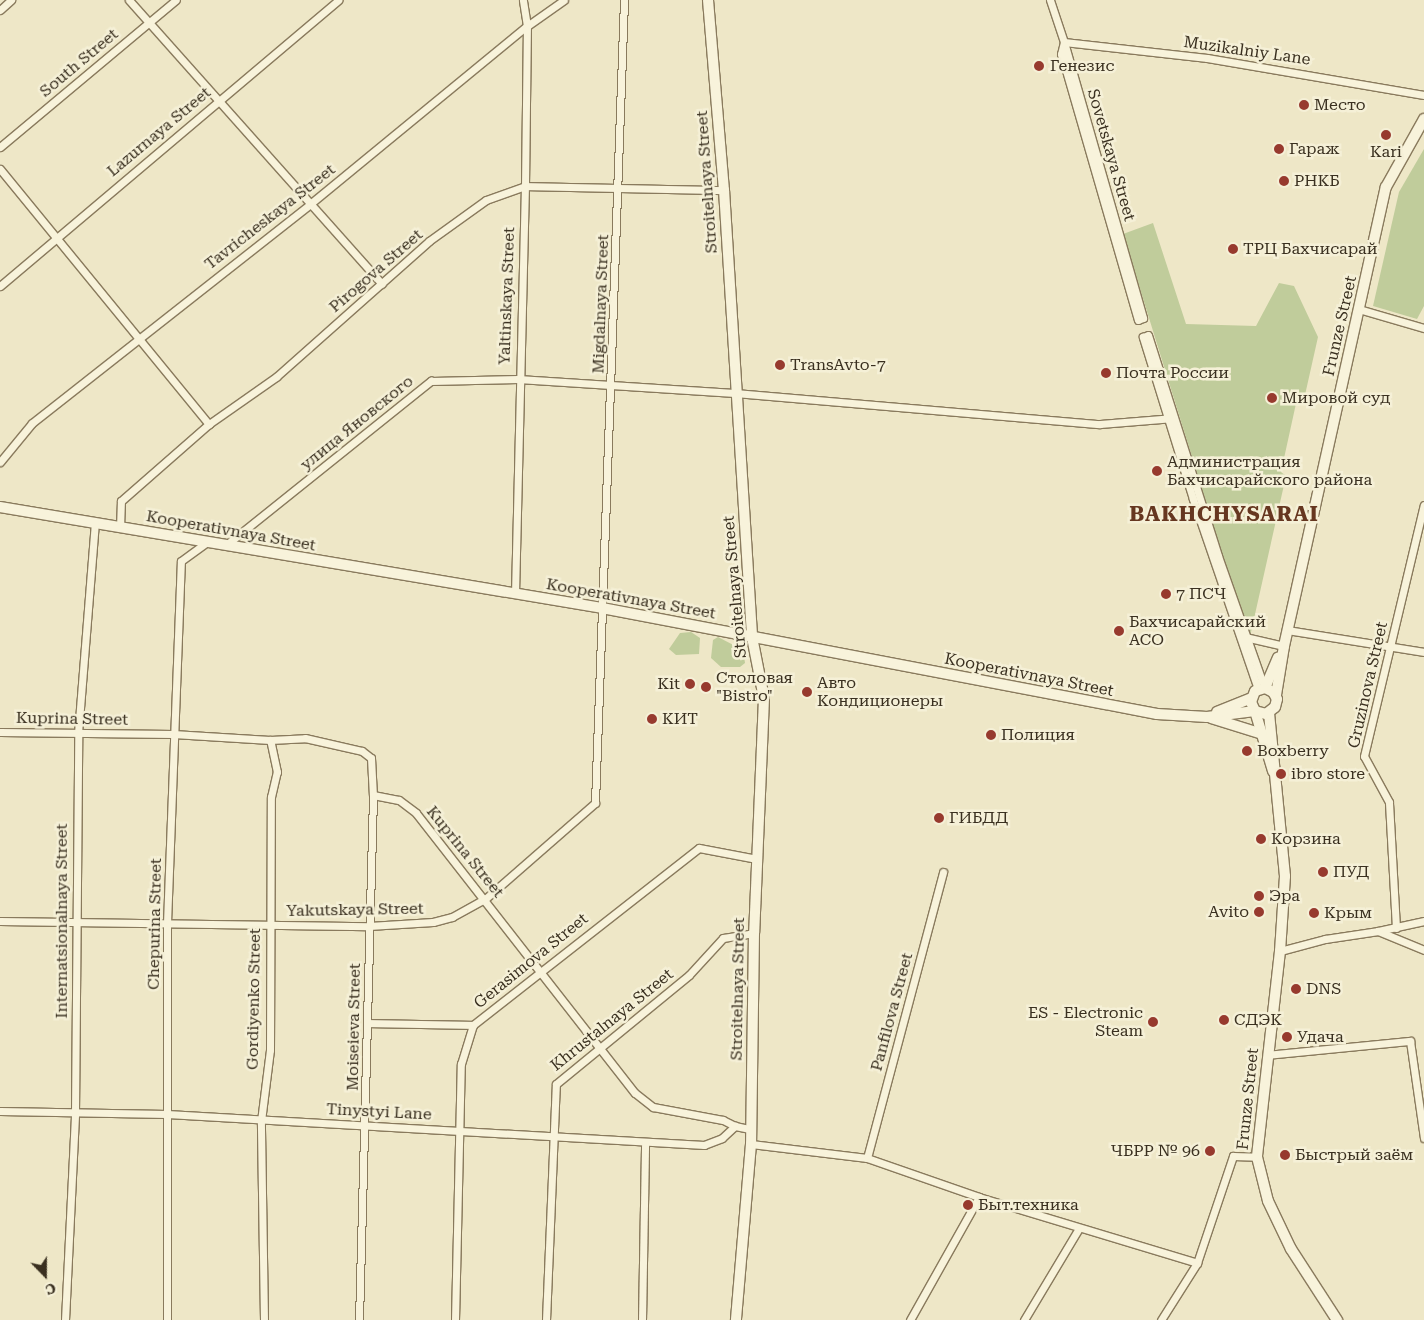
<!DOCTYPE html>
<meta charset="utf-8">
<style>
body{margin:0}
#map{position:relative;width:1424px;height:1320px;overflow:hidden;background:#eee7c7;font-family:"Roboto Serif",serif}
div>[style]{position:absolute}
.green>*{inset:0;background:#c0cc9b}
.roads{filter:drop-shadow(1px 0 #897a5d) drop-shadow(-1px 0 #897a5d) drop-shadow(0 1px #897a5d) drop-shadow(0 -1px #897a5d)}
.street>*{height:7px;margin:-3.5px;padding:0 3.5px;transform-origin:3.5px;border-radius:3.5px;background:#f8f3db}
.secondary>*{height:10px;margin:-5px;padding:0 5px;transform-origin:5px;border-radius:5px;background:#f8f3db}
.dots>*{width:14px;height:14px;translate:-50% -50%;box-sizing:border-box;border:2px solid #f5f0d7;border-radius:50%}
span{translate:-50% -50%;white-space:nowrap;text-align:center;line-height:1.15;-webkit-text-stroke:5px #f5f0d7;paint-order:stroke}
.street-label{font-size:16px;color:#3a3020}
.poi-label{font-size:16px;color:#3a3020}
.left{translate:0 -50%;text-align:left}
.right{translate:-100% -50%;text-align:right}
.district-label{font-size:21px;color:#663720;font-weight:700;letter-spacing:1px}
.north{position:absolute;left:20px;top:1250px;width:50px;height:50px;-webkit-text-stroke:4px #f5f0d7;paint-order:stroke;rotate:158deg;font-size:14px;font-weight:700;line-height:20px;text-align:center;color:#3a3020}
.north::after{content:'';display:block;margin:auto;width:18px;height:22px;background:#3a3020;clip-path:polygon(50% 0,100% 100%,50% 72%,0 100%)}
</style>
<div id="map">
<div class="green">
<div style="clip-path:polygon(1424px 149px,1424px 306px,1417px 319px,1373px 306px,1399px 192px)"></div>
<div style="clip-path:polygon(1153px 223px,1186px 324px,1256px 326px,1279px 283px,1294px 286px,1318px 337px,1305px 395px,1297px 399px,1281px 472px,1286px 476px,1249px 641px,1123px 234px)"></div>
<div style="clip-path:polygon(691px 632px,700px 638px,699px 654px,676px 655px,669px 649px,680px 633px)"></div>
<div style="clip-path:polygon(718px 637px,743px 650px,745px 663px,740px 667px,721px 667px,711px 658px,713px 640px)"></div>
</div>
<div class="roads">
<div class="street">
<div style="left:129px;top:0;width:380px;rotate:48.3deg"></div>
<div style="left:1050px;top:0;width:44px;rotate:71.6deg"></div>
<div style="left:1064px;top:42px;width:287px;rotate:74deg"></div>
<div style="left:1143px;top:318px;width:5px;rotate:158deg"></div>
<div style="left:1138px;top:320px;width:277px;rotate:-106.1deg"></div>
<div style="left:1061px;top:54px;width:12px;rotate:-76deg"></div>
<div style="left:0;top:10px;width:15px;rotate:-42deg"></div>
<div style="left:1064px;top:42px;width:144px;rotate:6.4deg"></div>
<div style="left:1207px;top:58px;width:220px;rotate:9.7deg"></div>
<div style="left:0;top:147px;width:229px;rotate:-39.9deg"></div>
<div style="left:0;top:169px;width:330px;rotate:50.7deg"></div>
<div style="left:0;top:286px;width:443px;rotate:-40.2deg"></div>
<div style="left:1359px;top:309px;width:68px;rotate:16.3deg"></div>
<div style="left:0;top:462px;width:50px;rotate:-50.6deg"></div>
<div style="left:32px;top:423px;width:354px;rotate:-38.2deg"></div>
<div style="left:310px;top:204px;width:281px;rotate:-39.4deg"></div>
<div style="left:527px;top:26px;width:45px;rotate:-35.1deg"></div>
<div style="left:120px;top:528px;width:27px;rotate:-88deg"></div>
<div style="left:121px;top:501px;width:117px;rotate:-41.2deg"></div>
<div style="left:209px;top:424px;width:82px;rotate:-35deg"></div>
<div style="left:276px;top:377px;width:205px;rotate:-41.6deg"></div>
<div style="left:429px;top:241px;width:70px;rotate:-35.7deg"></div>
<div style="left:486px;top:200px;width:41px;rotate:-19.7deg"></div>
<div style="left:525px;top:186px;width:199px;rotate:1.2deg"></div>
<div style="left:226px;top:545px;width:263px;rotate:-38.7deg"></div>
<div style="left:431px;top:381px;width:87px;rotate:-1.3deg"></div>
<div style="left:518px;top:379px;width:217px;rotate:3.7deg"></div>
<div style="left:735px;top:393px;width:366px;rotate:4.9deg"></div>
<div style="left:1100px;top:424px;width:74px;rotate:-4.6deg"></div>
<div style="left:515px;top:594px;width:408px;rotate:-88.6deg"></div>
<div style="left:525px;top:186px;width:160px;rotate:-89.3deg"></div>
<div style="left:527px;top:26px;width:26px;rotate:-99deg"></div>
<div style="left:1287px;top:630px;width:139px;rotate:9.1deg"></div>
<div style="left:1245px;top:637px;width:40px;rotate:13deg"></div>
<div style="left:1258px;top:689px;width:201px;rotate:-108.9deg"></div>
<div style="left:1193px;top:499px;width:170px;rotate:-107.2deg"></div>
<div style="left:1143px;top:337px;width:5px;rotate:-22deg"></div>
<div style="left:1148px;top:335px;width:232px;rotate:72.4deg"></div>
<div style="left:1218px;top:556px;width:133px;rotate:70.6deg"></div>
<div style="left:1262px;top:681px;width:9px;rotate:49deg"></div>
<div style="left:0;top:732px;width:173px;rotate:0.7deg"></div>
<div style="left:173px;top:734px;width:97px;rotate:3.5deg"></div>
<div style="left:270px;top:740px;width:35px;rotate:-3deg"></div>
<div style="left:305px;top:738px;width:58px;rotate:12.8deg"></div>
<div style="left:362px;top:751px;width:11px;rotate:38deg"></div>
<div style="left:371px;top:758px;width:37px;rotate:87deg"></div>
<div style="left:373px;top:795px;width:26px;rotate:11deg"></div>
<div style="left:399px;top:800px;width:21px;rotate:37deg"></div>
<div style="left:416px;top:813px;width:355px;rotate:52deg"></div>
<div style="left:635px;top:1093px;width:23px;rotate:38deg"></div>
<div style="left:653px;top:1107px;width:71px;rotate:10.5deg"></div>
<div style="left:723px;top:1120px;width:13px;rotate:27deg"></div>
<div style="left:0;top:921px;width:369px;rotate:0.8deg"></div>
<div style="left:369px;top:926px;width:64px;rotate:-3.6deg"></div>
<div style="left:433px;top:922px;width:20px;rotate:-15deg"></div>
<div style="left:452px;top:917px;width:38px;rotate:-29deg"></div>
<div style="left:485px;top:899px;width:146px;rotate:-41.1deg"></div>
<div style="left:595px;top:803px;width:804px;rotate:-87.93deg"></div>
<div style="left:1396px;top:928px;width:126px;rotate:-93.2deg"></div>
<div style="left:1389px;top:802px;width:52px;rotate:-118.5deg"></div>
<div style="left:1364px;top:756px;width:258px;rotate:-76.6deg"></div>
<div style="left:1378px;top:931px;width:47px;rotate:-12.3deg"></div>
<div style="left:1280px;top:951px;width:47px;rotate:-14.9deg"></div>
<div style="left:1325px;top:939px;width:54px;rotate:-8.6deg"></div>
<div style="left:1378px;top:931px;width:50px;rotate:22.4deg"></div>
<div style="left:368px;top:1023px;width:105px;rotate:1.1deg"></div>
<div style="left:1267px;top:1055px;width:144px;rotate:-5.6deg"></div>
<div style="left:1410px;top:1041px;width:98px;rotate:81.8deg"></div>
<div style="left:0;top:1111px;width:167px;rotate:1deg"></div>
<div style="left:167px;top:1114px;width:538px;rotate:3.3deg"></div>
<div style="left:704px;top:1145px;width:19px;rotate:-21deg"></div>
<div style="left:722px;top:1138px;width:18px;rotate:-43deg"></div>
<div style="left:735px;top:1126px;width:14px;rotate:12deg"></div>
<div style="left:751px;top:1144px;width:117px;rotate:6.9deg"></div>
<div style="left:867px;top:1158px;width:119px;rotate:19.2deg"></div>
<div style="left:979px;top:1197px;width:228px;rotate:16.8deg"></div>
<div style="left:867px;top:1158px;width:296px;rotate:-75.1deg"></div>
<div style="left:65px;top:1320px;width:208px;rotate:-87.2deg"></div>
<div style="left:75px;top:1112px;width:379px;rotate:-89.5deg"></div>
<div style="left:78px;top:733px;width:211px;rotate:-85.4deg"></div>
<div style="left:167px;top:1320px;width:397px;rotate:-90deg"></div>
<div style="left:167px;top:923px;width:362px;rotate:-87.8deg"></div>
<div style="left:181px;top:561px;width:32px;rotate:-36deg"></div>
<div style="left:264px;top:1320px;width:199px;rotate:-90.9deg"></div>
<div style="left:261px;top:1121px;width:72px;rotate:-82.8deg"></div>
<div style="left:270px;top:1050px;width:253px;rotate:-89.8deg"></div>
<div style="left:271px;top:797px;width:26px;rotate:-77deg"></div>
<div style="left:277px;top:772px;width:33px;rotate:-102deg"></div>
<div style="left:359px;top:1320px;width:525px;rotate:-88.47deg"></div>
<div style="left:455px;top:1320px;width:256px;rotate:-88.7deg"></div>
<div style="left:461px;top:1064px;width:41px;rotate:-72.9deg"></div>
<div style="left:473px;top:1025px;width:287px;rotate:-38.1deg"></div>
<div style="left:699px;top:848px;width:59px;rotate:10.7deg"></div>
<div style="left:546px;top:1320px;width:236px;rotate:-87.6deg"></div>
<div style="left:556px;top:1084px;width:172px;rotate:-39.3deg"></div>
<div style="left:689px;top:975px;width:50px;rotate:-47.4deg"></div>
<div style="left:723px;top:938px;width:31px;rotate:-9deg"></div>
<div style="left:642px;top:1320px;width:178px;rotate:-89deg"></div>
<div style="left:910px;top:1320px;width:141px;rotate:-60.7deg"></div>
<div style="left:1024px;top:1320px;width:107px;rotate:-59.1deg"></div>
<div style="left:1161px;top:1320px;width:67px;rotate:-57.7deg"></div>
<div style="left:1197px;top:1263px;width:113px;rotate:-71.4deg"></div>
<div style="left:1233px;top:1156px;width:24px;rotate:2deg"></div>
</div>
<div class="secondary">
<div style="left:708px;top:0;width:191px;rotate:85.2deg"></div>
<div style="left:724px;top:190px;width:448px;rotate:86.4deg"></div>
<div style="left:752px;top:637px;width:62px;rotate:78.9deg"></div>
<div style="left:764px;top:698px;width:235px;rotate:92.4deg"></div>
<div style="left:754px;top:933px;width:211px;rotate:90.8deg"></div>
<div style="left:751px;top:1144px;width:177px;rotate:94.9deg"></div>
<div style="left:0;top:507px;width:610px;rotate:9.52deg"></div>
<div style="left:602px;top:608px;width:565px;rotate:10.81deg"></div>
<div style="left:1157px;top:714px;width:50px;rotate:3.4deg"></div>
<div style="left:1207px;top:717px;width:48px;rotate:-7.1deg"></div>
<div style="left:1255px;top:711px;width:11px;rotate:15deg"></div>
<div style="left:1266px;top:714px;width:11px;rotate:-38deg"></div>
<div style="left:1275px;top:707px;width:8px;rotate:-76deg"></div>
<div style="left:1277px;top:699px;width:8px;rotate:-120deg"></div>
<div style="left:1273px;top:692px;width:9px;rotate:-153deg"></div>
<div style="left:1265px;top:688px;width:10px;rotate:163deg"></div>
<div style="left:1255px;top:691px;width:12px;rotate:110deg"></div>
<div style="left:1251px;top:702px;width:10px;rotate:66deg"></div>
<div style="left:1255px;top:711px;width:63px;rotate:73.3deg"></div>
<div style="left:1265px;top:688px;width:33px;rotate:-67deg"></div>
<div style="left:1276px;top:695px;width:50px;rotate:-80.7deg"></div>
<div style="left:1284px;top:646px;width:470px;rotate:-77.5deg"></div>
<div style="left:1386px;top:187px;width:78px;rotate:-60.8deg"></div>
<div style="left:1217px;top:712px;width:37px;rotate:-22deg"></div>
<div style="left:1269px;top:713px;width:164px;rotate:84.4deg"></div>
<div style="left:1285px;top:876px;width:75px;rotate:93.8deg"></div>
<div style="left:1280px;top:951px;width:207px;rotate:96.4deg"></div>
<div style="left:1257px;top:1157px;width:45px;rotate:76deg"></div>
<div style="left:1268px;top:1201px;width:53px;rotate:64.4deg"></div>
<div style="left:1291px;top:1249px;width:85px;rotate:57.1deg"></div>
<div style="left:1211px;top:718px;width:53px;rotate:17.4deg"></div>
</div>
</div>
<div class="dots">
<div style="left:1039px;top:66px;background:#973a2e"></div>
<div style="left:1304px;top:105px;background:#973a2e"></div>
<div style="left:1386px;top:135px;background:#973a2e"></div>
<div style="left:1279px;top:149px;background:#973a2e"></div>
<div style="left:1284px;top:181px;background:#973a2e"></div>
<div style="left:1233px;top:249px;background:#973a2e"></div>
<div style="left:780px;top:365px;background:#973a2e"></div>
<div style="left:1106px;top:373px;background:#973a2e"></div>
<div style="left:1272px;top:398px;background:#973a2e"></div>
<div style="left:1157px;top:471px;background:#973a2e"></div>
<div style="left:1166px;top:594px;background:#973a2e"></div>
<div style="left:1119px;top:631px;background:#973a2e"></div>
<div style="left:690px;top:684px;background:#973a2e"></div>
<div style="left:706px;top:687px;background:#973a2e"></div>
<div style="left:807px;top:692px;background:#973a2e"></div>
<div style="left:652px;top:719px;background:#973a2e"></div>
<div style="left:991px;top:735px;background:#973a2e"></div>
<div style="left:1247px;top:751px;background:#973a2e"></div>
<div style="left:1281px;top:774px;background:#973a2e"></div>
<div style="left:939px;top:818px;background:#973a2e"></div>
<div style="left:1261px;top:839px;background:#973a2e"></div>
<div style="left:1323px;top:872px;background:#973a2e"></div>
<div style="left:1259px;top:896px;background:#973a2e"></div>
<div style="left:1259px;top:912px;background:#973a2e"></div>
<div style="left:1314px;top:913px;background:#973a2e"></div>
<div style="left:1296px;top:989px;background:#973a2e"></div>
<div style="left:1224px;top:1020px;background:#973a2e"></div>
<div style="left:1153px;top:1022px;background:#973a2e"></div>
<div style="left:1287px;top:1037px;background:#973a2e"></div>
<div style="left:1210px;top:1151px;background:#973a2e"></div>
<div style="left:1285px;top:1155px;background:#973a2e"></div>
<div style="left:968px;top:1205px;background:#973a2e"></div>
</div>
<div class="street-label">
<span style="left:1247px;top:51px;rotate:8deg">Muzikalniy Lane</span>
<span style="left:79px;top:63px;rotate:-40deg">South Street</span>
<span style="left:159px;top:132px;rotate:-40deg">Lazurnaya Street</span>
<span style="left:1111px;top:155px;rotate:74deg">Sovetskaya Street</span>
<span style="left:707px;top:182px;rotate:-94deg">Stroitelnaya Street</span>
<span style="left:270px;top:217px;rotate:-38deg">Tavricheskaya Street</span>
<span style="left:376px;top:271px;rotate:-41deg">Pirogova Street</span>
<span style="left:507px;top:296px;rotate:-88deg">Yaltinskaya Street</span>
<span style="left:601px;top:304px;rotate:-88deg">Migdalnaya Street</span>
<span style="left:1340px;top:326px;rotate:-77deg">Frunze Street</span>
<span style="left:357px;top:423px;rotate:-39deg">улица Яновского</span>
<span style="left:231px;top:531px;rotate:10deg">Kooperativnaya Street</span>
<span style="left:735px;top:587px;rotate:-95deg">Stroitelnaya Street</span>
<span style="left:631px;top:599px;rotate:10deg">Kooperativnaya Street</span>
<span style="left:1029px;top:675px;rotate:11deg">Kooperativnaya Street</span>
<span style="left:1368px;top:685px;rotate:-77deg">Gruzinova Street</span>
<span style="left:72px;top:719px;rotate:1deg">Kuprina Street</span>
<span style="left:465px;top:852px;rotate:51deg">Kuprina Street</span>
<span style="left:355px;top:910px;rotate:-1deg">Yakutskaya Street</span>
<span style="left:62px;top:921px;rotate:-90deg">Internatsionalnaya Street</span>
<span style="left:155px;top:924px;rotate:-89deg">Chepurina Street</span>
<span style="left:531px;top:961px;rotate:-39deg">Gerasimova Street</span>
<span style="left:738px;top:989px;rotate:-89deg">Stroitelnaya Street</span>
<span style="left:254px;top:999px;rotate:-89deg">Gordiyenko Street</span>
<span style="left:892px;top:1012px;rotate:-75deg">Panfilova Street</span>
<span style="left:612px;top:1020px;rotate:-39deg">Khrustalnaya Street</span>
<span style="left:354px;top:1027px;rotate:-89deg">Moiseieva Street</span>
<span style="left:1248px;top:1099px;rotate:-84deg">Frunze Street</span>
<span style="left:379px;top:1112px;rotate:3deg">Tinystyi Lane</span>
</div>
<div class="poi-label">
<span class="left" style="left:1050px;top:66px">Генезис</span>
<span class="left" style="left:1314px;top:105px">Место</span>
<span class="left" style="left:1289px;top:149px">Гараж</span>
<span style="left:1386px;top:152px">Kari</span>
<span class="left" style="left:1294px;top:181px">РНКБ</span>
<span class="left" style="left:1243px;top:249px">ТРЦ Бахчисарай</span>
<span class="left" style="left:790px;top:365px">TransAvto-7</span>
<span class="left" style="left:1116px;top:373px">Почта России</span>
<span class="left" style="left:1282px;top:398px">Мировой суд</span>
<span class="left" style="left:1167px;top:471px">Администрация<br>Бахчисарайского района</span>
<span class="left" style="left:1176px;top:594px">7 ПСЧ</span>
<span class="left" style="left:1129px;top:631px">Бахчисарайский<br>АСО</span>
<span class="left" style="left:716px;top:687px">Столовая<br>"Bistro"</span>
<span class="left" style="left:817px;top:692px">Авто<br>Кондиционеры</span>
<span class="right" style="left:680px;top:684px">Kit</span>
<span class="left" style="left:662px;top:719px">КИТ</span>
<span class="left" style="left:1001px;top:735px">Полиция</span>
<span class="left" style="left:1257px;top:751px">Boxberry</span>
<span class="left" style="left:1291px;top:774px">ibro store</span>
<span class="left" style="left:949px;top:818px">ГИБДД</span>
<span class="left" style="left:1271px;top:839px">Корзина</span>
<span class="left" style="left:1333px;top:872px">ПУД</span>
<span class="left" style="left:1269px;top:896px">Эра</span>
<span class="right" style="left:1249px;top:912px">Avito</span>
<span class="left" style="left:1324px;top:913px">Крым</span>
<span class="left" style="left:1306px;top:989px">DNS</span>
<span class="right" style="left:1143px;top:1022px">ES - Electronic<br>Steam</span>
<span class="left" style="left:1234px;top:1020px">СДЭК</span>
<span class="left" style="left:1297px;top:1037px">Удача</span>
<span class="right" style="left:1200px;top:1151px">ЧБРР № 96</span>
<span class="left" style="left:1295px;top:1155px">Быстрый заём</span>
<span class="left" style="left:978px;top:1205px">Быт.техника</span>
</div>
<div class="district-label">
<span style="left:1224px;top:514px">BAKHCHYSARAI</span>
</div>
<div class="north">С</div>
</div>
